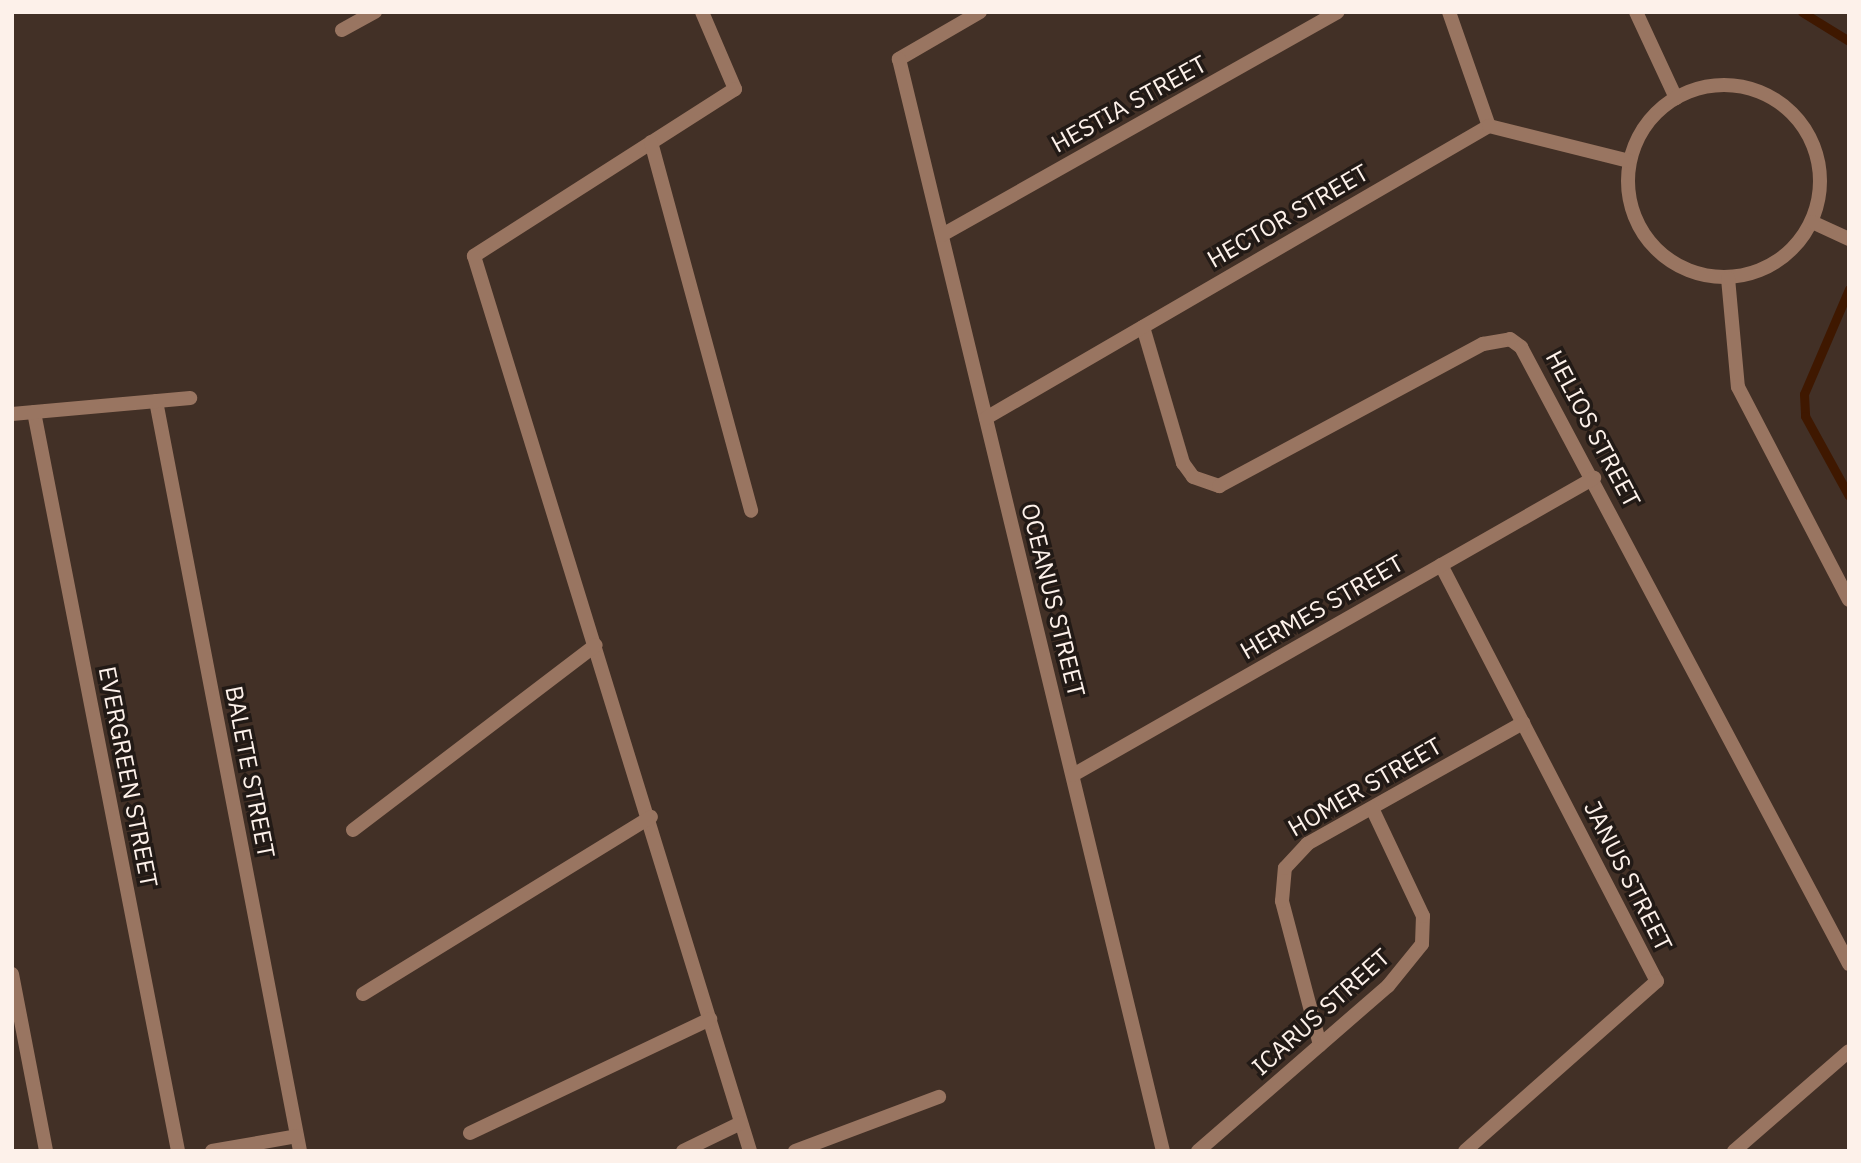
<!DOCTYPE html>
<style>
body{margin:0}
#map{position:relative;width:1861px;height:1163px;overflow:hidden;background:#423026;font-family:"IBM Plex Sans",sans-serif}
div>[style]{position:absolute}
.stream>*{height:9px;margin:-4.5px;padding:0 4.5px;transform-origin:4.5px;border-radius:4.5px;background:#3f1800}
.minor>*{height:14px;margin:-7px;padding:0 7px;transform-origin:7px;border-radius:7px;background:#997561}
.minor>.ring{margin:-7px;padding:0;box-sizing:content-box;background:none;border:14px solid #997561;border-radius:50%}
span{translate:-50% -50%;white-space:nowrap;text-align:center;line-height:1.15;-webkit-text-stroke:7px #221a16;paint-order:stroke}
.street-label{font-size:24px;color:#fdf1ea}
.frame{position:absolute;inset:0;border:14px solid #fdf1ea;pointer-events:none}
</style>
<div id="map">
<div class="stream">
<div style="left:1802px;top:12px;width:55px;rotate:31.7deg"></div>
<div style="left:1849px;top:289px;width:114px;rotate:113.2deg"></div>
<div style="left:1804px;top:394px;width:22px;rotate:87deg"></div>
<div style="left:1805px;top:416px;width:91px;rotate:61.2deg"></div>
</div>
<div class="minor">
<div style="left:702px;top:12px;width:84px;rotate:66.8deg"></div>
<div style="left:735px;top:89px;width:310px;rotate:147.4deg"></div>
<div style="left:474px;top:256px;width:937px;rotate:72.86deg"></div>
<div style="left:980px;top:12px;width:94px;rotate:149.9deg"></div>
<div style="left:899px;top:59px;width:1123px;rotate:76.41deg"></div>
<div style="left:1449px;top:12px;width:121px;rotate:70.7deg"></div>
<div style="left:1636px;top:12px;width:95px;rotate:65.1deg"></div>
<div style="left:342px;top:30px;width:38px;rotate:-29deg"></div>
<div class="ring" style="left:1628px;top:85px;width:178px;height:178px"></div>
<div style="left:651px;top:142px;width:382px;rotate:74.8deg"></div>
<div style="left:1812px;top:222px;width:41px;rotate:24.7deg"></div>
<div style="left:942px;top:235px;width:454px;rotate:-29.4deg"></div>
<div style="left:1728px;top:278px;width:109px;rotate:84.8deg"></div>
<div style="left:1738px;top:387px;width:240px;rotate:62.5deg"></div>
<div style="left:1143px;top:327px;width:142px;rotate:73.6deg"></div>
<div style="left:1183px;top:463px;width:17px;rotate:54deg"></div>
<div style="left:1193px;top:477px;width:28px;rotate:19deg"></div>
<div style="left:1219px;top:486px;width:300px;rotate:-28.3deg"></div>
<div style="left:1483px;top:344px;width:27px;rotate:-10deg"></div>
<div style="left:1510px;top:339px;width:14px;rotate:36deg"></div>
<div style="left:1521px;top:347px;width:699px;rotate:62deg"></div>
<div style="left:156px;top:401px;width:764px;rotate:79.13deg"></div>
<div style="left:34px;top:412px;width:753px;rotate:78.97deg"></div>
<div style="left:12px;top:414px;width:179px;rotate:-5.1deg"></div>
<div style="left:986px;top:418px;width:582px;rotate:-30.14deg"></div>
<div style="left:1489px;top:126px;width:144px;rotate:14deg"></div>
<div style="left:1441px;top:565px;width:469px;rotate:62.6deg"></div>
<div style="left:1657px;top:981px;width:256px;rotate:138.5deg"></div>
<div style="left:1073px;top:775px;width:600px;rotate:-29.69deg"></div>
<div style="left:353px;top:830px;width:305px;rotate:-37.3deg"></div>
<div style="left:12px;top:974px;width:180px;rotate:79.1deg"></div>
<div style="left:363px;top:994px;width:338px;rotate:-31.6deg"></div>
<div style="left:1320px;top:1045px;width:149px;rotate:-104.8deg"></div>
<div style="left:1282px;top:901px;width:33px;rotate:-85deg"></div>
<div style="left:1285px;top:868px;width:33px;rotate:-47deg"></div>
<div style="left:1307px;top:844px;width:248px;rotate:-29.3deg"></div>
<div style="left:470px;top:1133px;width:266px;rotate:-25.4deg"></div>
<div style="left:212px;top:1151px;width:86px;rotate:-10deg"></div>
<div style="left:683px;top:1151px;width:64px;rotate:-25.8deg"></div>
<div style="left:795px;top:1151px;width:154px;rotate:-20.6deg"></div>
<div style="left:1198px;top:1151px;width:252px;rotate:-41deg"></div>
<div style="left:1388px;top:986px;width:54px;rotate:-51deg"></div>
<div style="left:1422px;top:944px;width:28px;rotate:-88deg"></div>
<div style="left:1423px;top:916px;width:119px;rotate:-115.3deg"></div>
<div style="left:1734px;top:1151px;width:152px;rotate:-41deg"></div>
</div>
<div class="street-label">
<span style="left:1129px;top:104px;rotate:-29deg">HESTIA STREET</span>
<span style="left:1288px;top:216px;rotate:-30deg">HECTOR STREET</span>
<span style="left:1593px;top:429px;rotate:62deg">HELIOS STREET</span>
<span style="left:1053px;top:600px;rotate:76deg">OCEANUS STREET</span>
<span style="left:1322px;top:607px;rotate:-30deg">HERMES STREET</span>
<span style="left:250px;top:772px;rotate:79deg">BALETE STREET</span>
<span style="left:128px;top:777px;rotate:79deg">EVERGREEN STREET</span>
<span style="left:1365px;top:787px;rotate:-30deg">HOMER STREET</span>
<span style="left:1628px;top:876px;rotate:63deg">JANUS STREET</span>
<span style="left:1321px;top:1012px;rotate:-42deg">ICARUS STREET</span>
</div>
<div class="frame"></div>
</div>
